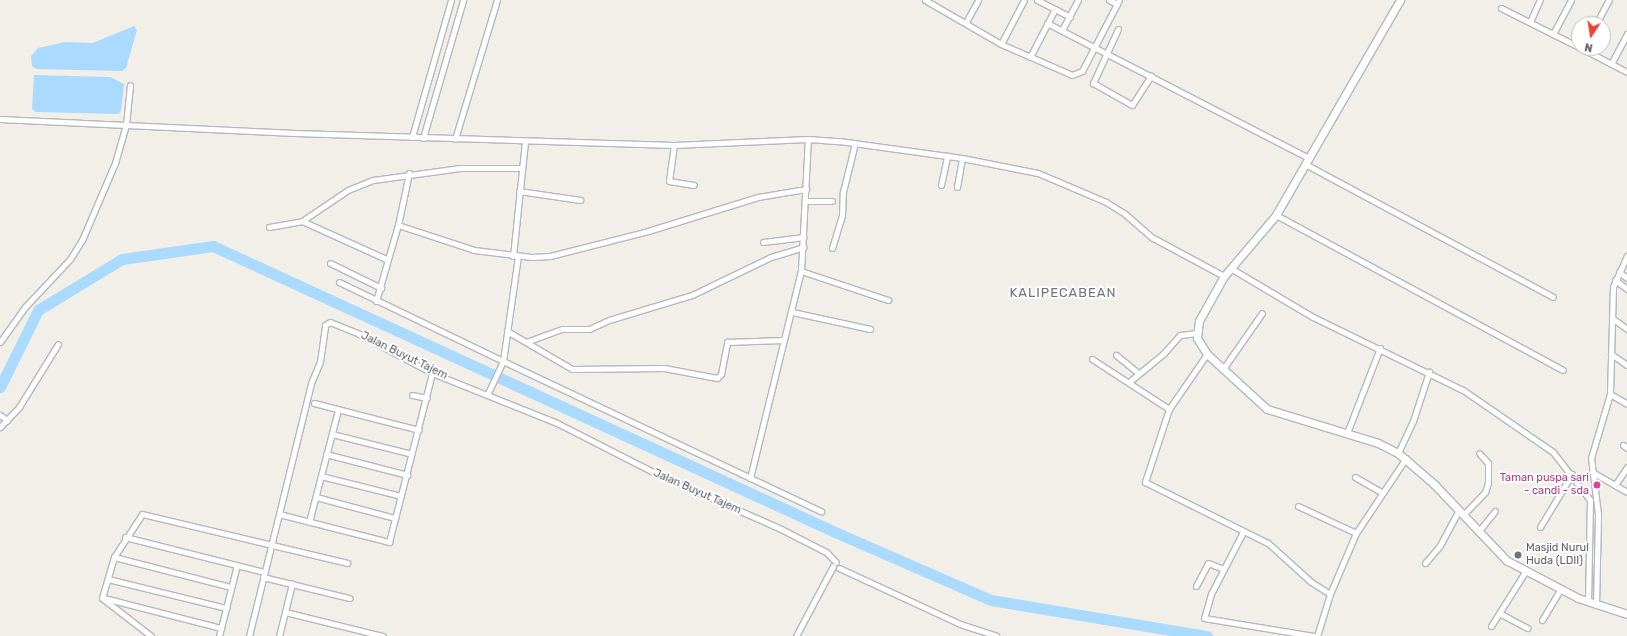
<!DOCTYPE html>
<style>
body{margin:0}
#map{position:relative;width:1627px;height:636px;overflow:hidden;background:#f1efe8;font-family:Rubik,sans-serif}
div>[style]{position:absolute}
.water>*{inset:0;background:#aadaff}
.river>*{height:11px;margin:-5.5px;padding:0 5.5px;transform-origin:5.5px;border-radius:5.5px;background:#aadaff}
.roads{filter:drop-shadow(1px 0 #b5b8bc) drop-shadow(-1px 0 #b5b8bc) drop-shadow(0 1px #b5b8bc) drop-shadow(0 -1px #b5b8bc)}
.street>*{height:5px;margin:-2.5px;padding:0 2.5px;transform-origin:2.5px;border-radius:2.5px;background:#fff}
.secondary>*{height:7px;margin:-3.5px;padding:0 3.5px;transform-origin:3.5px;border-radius:3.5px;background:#fff}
.dots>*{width:11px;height:11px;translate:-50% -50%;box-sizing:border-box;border:2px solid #fff;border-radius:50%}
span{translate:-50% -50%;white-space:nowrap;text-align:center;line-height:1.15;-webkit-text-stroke:4px #fff;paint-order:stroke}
.street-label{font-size:11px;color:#5f6368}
.hotel-label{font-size:11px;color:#b23c85}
.right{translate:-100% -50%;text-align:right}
.worship-label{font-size:11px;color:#5b616d}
.left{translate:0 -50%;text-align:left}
.quarter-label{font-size:13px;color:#70757a;letter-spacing:1px}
.north{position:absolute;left:1571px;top:16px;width:40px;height:40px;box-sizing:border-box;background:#fff;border:1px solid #bfc1c3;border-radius:50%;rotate:192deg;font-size:11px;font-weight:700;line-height:16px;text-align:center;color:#5f6368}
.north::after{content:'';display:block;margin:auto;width:14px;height:18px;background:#ea4335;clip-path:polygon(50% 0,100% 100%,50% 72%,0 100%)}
</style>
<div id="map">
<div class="water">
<div style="clip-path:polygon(134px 26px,137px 30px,126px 68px,122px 71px,36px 69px,32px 66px,31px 56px,38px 48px,65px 42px,93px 43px)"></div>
<div style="clip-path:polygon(34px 75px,110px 77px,124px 84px,121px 110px,119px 114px,36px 112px,32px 109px)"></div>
</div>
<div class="river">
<div style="left:0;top:387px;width:86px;rotate:-63.7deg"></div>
<div style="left:38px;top:310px;width:98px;rotate:-31.3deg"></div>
<div style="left:122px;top:259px;width:92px;rotate:-8.1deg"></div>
<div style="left:213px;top:246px;width:685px;rotate:24.69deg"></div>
<div style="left:835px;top:532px;width:170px;rotate:23.6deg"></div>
<div style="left:991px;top:600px;width:219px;rotate:9.5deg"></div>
</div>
<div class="roads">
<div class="street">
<div style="left:925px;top:0;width:88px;rotate:30.1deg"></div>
<div style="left:1001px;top:44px;width:77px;rotate:23.6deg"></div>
<div style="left:1072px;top:75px;width:11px;rotate:-22deg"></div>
<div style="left:1082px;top:71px;width:80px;rotate:-62.5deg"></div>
<div style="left:1037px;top:0;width:37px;rotate:27deg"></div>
<div style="left:1109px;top:0;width:9px;rotate:27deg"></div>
<div style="left:1501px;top:8px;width:87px;rotate:26.6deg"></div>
<div style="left:966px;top:22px;width:25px;rotate:-61deg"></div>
<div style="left:1530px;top:22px;width:24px;rotate:-66deg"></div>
<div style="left:1047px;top:23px;width:295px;rotate:27.3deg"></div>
<div style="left:1596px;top:24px;width:27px;rotate:-62deg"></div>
<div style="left:1118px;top:29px;width:60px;rotate:114.8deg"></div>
<div style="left:1093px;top:83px;width:45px;rotate:29.4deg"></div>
<div style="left:1132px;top:105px;width:35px;rotate:-57deg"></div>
<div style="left:1062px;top:30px;width:34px;rotate:-62deg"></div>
<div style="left:1553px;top:34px;width:38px;rotate:-62deg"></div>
<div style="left:1001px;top:44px;width:50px;rotate:-62.4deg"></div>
<div style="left:1581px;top:48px;width:52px;rotate:27.6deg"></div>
<div style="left:1030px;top:57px;width:54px;rotate:-62.5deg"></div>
<div style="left:1611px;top:64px;width:34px;rotate:-62deg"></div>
<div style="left:0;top:119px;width:295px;rotate:2.7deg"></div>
<div style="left:295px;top:133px;width:379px;rotate:1.8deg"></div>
<div style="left:674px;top:145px;width:134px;rotate:-2.6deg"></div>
<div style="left:808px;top:139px;width:31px;rotate:4deg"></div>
<div style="left:839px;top:141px;width:124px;rotate:7.9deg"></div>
<div style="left:962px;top:158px;width:77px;rotate:11.2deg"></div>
<div style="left:1038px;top:173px;width:74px;rotate:23.1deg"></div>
<div style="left:1106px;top:202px;width:22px;rotate:32deg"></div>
<div style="left:1125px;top:214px;width:37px;rotate:41deg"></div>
<div style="left:1153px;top:238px;width:81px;rotate:28.2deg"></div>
<div style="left:412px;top:137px;width:142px;rotate:-74.1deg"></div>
<div style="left:423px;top:138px;width:144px;rotate:-73.8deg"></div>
<div style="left:455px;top:139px;width:145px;rotate:-73.2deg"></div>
<div style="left:674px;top:145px;width:36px;rotate:98deg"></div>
<div style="left:669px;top:181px;width:25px;rotate:9deg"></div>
<div style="left:1305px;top:164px;width:281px;rotate:28.2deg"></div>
<div style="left:409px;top:173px;width:53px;rotate:101.9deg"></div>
<div style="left:398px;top:225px;width:80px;rotate:18.2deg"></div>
<div style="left:474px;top:250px;width:58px;rotate:6.9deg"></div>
<div style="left:532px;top:257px;width:18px;rotate:-3deg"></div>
<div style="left:550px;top:256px;width:101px;rotate:-14.3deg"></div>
<div style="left:648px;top:231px;width:115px;rotate:-17.2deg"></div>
<div style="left:758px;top:197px;width:49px;rotate:-9.5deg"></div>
<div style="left:941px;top:185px;width:30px;rotate:-78deg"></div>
<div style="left:957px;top:187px;width:29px;rotate:-80deg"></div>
<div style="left:519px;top:191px;width:62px;rotate:8.4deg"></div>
<div style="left:806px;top:201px;width:26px"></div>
<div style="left:1276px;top:215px;width:326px;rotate:28.4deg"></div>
<div style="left:302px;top:221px;width:92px;rotate:24.3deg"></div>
<div style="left:269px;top:227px;width:34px;rotate:-10deg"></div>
<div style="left:302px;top:221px;width:55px;rotate:-34deg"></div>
<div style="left:348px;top:190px;width:27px;rotate:-22deg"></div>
<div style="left:373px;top:180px;width:88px;rotate:-7.9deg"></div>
<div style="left:460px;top:168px;width:62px"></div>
<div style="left:763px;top:242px;width:41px;rotate:-7deg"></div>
<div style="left:832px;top:248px;width:34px;rotate:-73deg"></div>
<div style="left:842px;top:215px;width:23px;rotate:-88deg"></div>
<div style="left:843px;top:192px;width:50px;rotate:-76.2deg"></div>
<div style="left:513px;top:256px;width:116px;rotate:-84deg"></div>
<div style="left:518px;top:256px;width:106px;rotate:98.1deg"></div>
<div style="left:503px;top:361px;width:352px;rotate:25.3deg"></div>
<div style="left:330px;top:263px;width:57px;rotate:26.1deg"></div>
<div style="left:1232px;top:269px;width:94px;rotate:30.7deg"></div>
<div style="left:1313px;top:317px;width:167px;rotate:26deg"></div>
<div style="left:1463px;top:390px;width:109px;rotate:34.6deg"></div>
<div style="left:1553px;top:452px;width:61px;rotate:52.4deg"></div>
<div style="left:1590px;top:500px;width:102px;rotate:91.1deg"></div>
<div style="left:801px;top:271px;width:92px;rotate:18.4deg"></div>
<div style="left:1619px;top:272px;width:10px;rotate:37deg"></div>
<div style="left:1615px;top:280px;width:15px;rotate:37deg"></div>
<div style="left:339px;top:282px;width:182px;rotate:25.7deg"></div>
<div style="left:503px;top:361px;width:35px;rotate:115deg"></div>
<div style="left:376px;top:301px;width:79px;rotate:-73.9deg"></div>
<div style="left:792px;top:312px;width:80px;rotate:12.3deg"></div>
<div style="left:1612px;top:318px;width:19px;rotate:36deg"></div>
<div style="left:507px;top:331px;width:75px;rotate:30.3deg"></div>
<div style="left:572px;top:369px;width:92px;rotate:-0.6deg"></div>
<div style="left:664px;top:368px;width:54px;rotate:10.7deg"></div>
<div style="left:717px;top:378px;width:6px;rotate:-45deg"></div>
<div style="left:721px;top:374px;width:33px;rotate:-79deg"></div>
<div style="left:727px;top:342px;width:56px;rotate:-2deg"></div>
<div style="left:0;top:342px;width:43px;rotate:-54.5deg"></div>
<div style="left:25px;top:307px;width:66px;rotate:-46.8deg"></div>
<div style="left:70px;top:259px;width:22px;rotate:-58deg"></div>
<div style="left:82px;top:240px;width:84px;rotate:-66.8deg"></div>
<div style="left:115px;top:163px;width:40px;rotate:-74deg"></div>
<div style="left:126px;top:125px;width:40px;rotate:-84.3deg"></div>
<div style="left:526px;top:342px;width:38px;rotate:-20deg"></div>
<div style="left:562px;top:329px;width:27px"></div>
<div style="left:589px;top:329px;width:22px;rotate:-24deg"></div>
<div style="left:609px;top:320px;width:87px;rotate:-16.8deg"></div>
<div style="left:692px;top:295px;width:88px;rotate:-25.7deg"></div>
<div style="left:771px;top:257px;width:34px;rotate:-17deg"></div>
<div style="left:1611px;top:354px;width:19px;rotate:35deg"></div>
<div style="left:1116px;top:355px;width:28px;rotate:39deg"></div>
<div style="left:1092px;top:359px;width:92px;rotate:33deg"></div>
<div style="left:1169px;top:409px;width:67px;rotate:-55.4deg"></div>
<div style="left:1223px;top:369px;width:68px;rotate:-55.1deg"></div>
<div style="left:1129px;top:382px;width:44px;rotate:-39.5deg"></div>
<div style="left:1163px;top:354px;width:25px;rotate:-48deg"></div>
<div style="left:1180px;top:335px;width:17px;rotate:-7deg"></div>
<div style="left:1610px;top:394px;width:20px;rotate:30deg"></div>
<div style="left:412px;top:395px;width:15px;rotate:11deg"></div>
<div style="left:314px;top:403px;width:108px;rotate:14.4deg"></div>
<div style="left:1169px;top:409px;width:77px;rotate:108.2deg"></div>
<div style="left:1145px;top:482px;width:137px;rotate:26.4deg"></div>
<div style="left:1268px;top:543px;width:58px;rotate:42.2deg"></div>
<div style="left:1311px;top:582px;width:22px;rotate:32deg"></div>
<div style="left:0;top:415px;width:9px;rotate:36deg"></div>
<div style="left:0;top:427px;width:28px;rotate:-46deg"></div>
<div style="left:19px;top:407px;width:74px;rotate:-58.2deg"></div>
<div style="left:1347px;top:433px;width:91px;rotate:-68.8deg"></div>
<div style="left:332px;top:434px;width:82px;rotate:14deg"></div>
<div style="left:1623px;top:445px;width:5px;rotate:37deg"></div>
<div style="left:1398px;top:453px;width:35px;rotate:-65deg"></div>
<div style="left:1413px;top:421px;width:52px;rotate:-71.9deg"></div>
<div style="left:326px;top:454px;width:84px;rotate:14.5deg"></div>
<div style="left:1592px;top:472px;width:40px;rotate:29.7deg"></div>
<div style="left:321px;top:476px;width:82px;rotate:14deg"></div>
<div style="left:1355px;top:477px;width:32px;rotate:30deg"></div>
<div style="left:750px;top:478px;width:213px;rotate:-76.2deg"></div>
<div style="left:801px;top:271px;width:132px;rotate:-87deg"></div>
<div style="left:1615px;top:485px;width:22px;rotate:-56deg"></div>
<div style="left:316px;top:497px;width:82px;rotate:14.9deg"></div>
<div style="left:1298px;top:506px;width:64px;rotate:25deg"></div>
<div style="left:279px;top:514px;width:114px;rotate:14.3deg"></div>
<div style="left:389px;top:542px;width:174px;rotate:-75.7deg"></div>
<div style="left:1463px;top:515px;width:32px;rotate:-46deg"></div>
<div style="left:1485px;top:492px;width:9px;rotate:-72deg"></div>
<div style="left:1488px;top:483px;width:20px;rotate:-90deg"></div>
<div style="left:1488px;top:463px;width:13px;rotate:-132deg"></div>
<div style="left:309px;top:522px;width:116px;rotate:-75.5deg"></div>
<div style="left:1540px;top:527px;width:62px;rotate:-58.9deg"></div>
<div style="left:1243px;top:532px;width:70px;rotate:117.3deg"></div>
<div style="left:1211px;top:594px;width:25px;rotate:106deg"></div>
<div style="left:1204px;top:618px;width:111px;rotate:9.3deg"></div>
<div style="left:1478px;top:532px;width:27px;rotate:-51deg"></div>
<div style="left:125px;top:537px;width:143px;rotate:14.1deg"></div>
<div style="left:114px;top:557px;width:121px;rotate:14.4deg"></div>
<div style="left:1425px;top:563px;width:21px;rotate:-49deg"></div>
<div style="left:1439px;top:547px;width:42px;rotate:-61.6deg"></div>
<div style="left:839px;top:568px;width:133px;rotate:24.8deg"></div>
<div style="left:960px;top:624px;width:38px;rotate:18deg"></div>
<div style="left:263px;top:577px;width:89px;rotate:13.7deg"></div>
<div style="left:108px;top:579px;width:122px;rotate:13.8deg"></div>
<div style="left:1196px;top:586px;width:26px;rotate:-62deg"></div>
<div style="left:1208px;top:563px;width:17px;rotate:21deg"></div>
<div style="left:104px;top:598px;width:121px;rotate:14.4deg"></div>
<div style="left:1596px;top:605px;width:91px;rotate:-88.7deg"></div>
<div style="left:1598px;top:514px;width:56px;rotate:-97.1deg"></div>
<div style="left:1591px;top:458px;width:67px;rotate:-73.5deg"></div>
<div style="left:1610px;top:394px;width:107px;rotate:-88.4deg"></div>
<div style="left:1613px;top:287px;width:34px;rotate:-66deg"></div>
<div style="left:285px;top:612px;width:101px;rotate:13.8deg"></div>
<div style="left:1501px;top:614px;width:30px;rotate:28deg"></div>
<div style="left:1542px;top:620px;width:35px;rotate:-59deg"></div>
<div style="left:1491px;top:626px;width:64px;rotate:-57.8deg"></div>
<div style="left:151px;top:636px;width:62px;rotate:-142.2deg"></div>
<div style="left:102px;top:598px;width:43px;rotate:-73.7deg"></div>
<div style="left:114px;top:557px;width:51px;rotate:-56.9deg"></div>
<div style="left:142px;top:514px;width:211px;rotate:13.4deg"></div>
<div style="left:219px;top:636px;width:73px;rotate:-75.8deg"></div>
<div style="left:249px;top:636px;width:260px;rotate:-76.2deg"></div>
<div style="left:311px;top:383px;width:23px;rotate:-67deg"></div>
<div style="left:320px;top:362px;width:37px;rotate:-82deg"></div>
<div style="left:325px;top:325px;width:6px;rotate:-31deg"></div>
<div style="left:330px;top:322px;width:31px;rotate:22deg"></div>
<div style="left:359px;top:334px;width:83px;rotate:28.1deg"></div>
<div style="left:432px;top:373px;width:135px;rotate:21.8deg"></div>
<div style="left:557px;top:423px;width:112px;rotate:27deg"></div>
<div style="left:657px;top:474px;width:136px;rotate:23.9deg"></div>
<div style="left:781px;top:529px;width:51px;rotate:27.1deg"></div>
<div style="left:826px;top:552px;width:14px;rotate:45deg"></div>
<div style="left:279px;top:636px;width:54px;rotate:-76deg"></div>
<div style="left:796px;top:636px;width:79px;rotate:-62.1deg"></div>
<div style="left:1317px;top:636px;width:44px;rotate:-72.8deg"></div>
<div style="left:1330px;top:594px;width:66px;rotate:-66.9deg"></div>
<div style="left:1356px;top:533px;width:90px;rotate:-56.3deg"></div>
</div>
<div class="secondary">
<div style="left:1400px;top:0;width:248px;rotate:120deg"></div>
<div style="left:1276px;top:215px;width:80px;rotate:130.4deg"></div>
<div style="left:1224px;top:276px;width:51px;rotate:119.1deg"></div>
<div style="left:1199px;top:321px;width:17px;rotate:97deg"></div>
<div style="left:1197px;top:338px;width:19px;rotate:58deg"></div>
<div style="left:1207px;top:354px;width:81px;rotate:42.5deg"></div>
<div style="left:1267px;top:409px;width:116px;rotate:17deg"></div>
<div style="left:1378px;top:443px;width:22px;rotate:27deg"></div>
<div style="left:1398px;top:453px;width:48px;rotate:40.7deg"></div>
<div style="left:1434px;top:484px;width:105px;rotate:46.5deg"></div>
<div style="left:1506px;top:560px;width:81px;rotate:27.8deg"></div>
<div style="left:1578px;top:598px;width:52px;rotate:18.1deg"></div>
</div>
</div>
<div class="dots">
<div style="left:1597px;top:485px;background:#d1479c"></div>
<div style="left:1518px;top:555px;background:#6b7280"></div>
</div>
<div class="street-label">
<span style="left:404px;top:356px;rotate:26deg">Jalan Buyut Tajem</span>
<span style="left:697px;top:492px;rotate:24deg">Jalan Buyut Tajem</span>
</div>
<div class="hotel-label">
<span class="right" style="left:1589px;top:485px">Taman puspa sari<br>- candi - sda</span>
</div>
<div class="worship-label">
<span class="left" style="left:1526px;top:555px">Masjid Nurul<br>Huda (LDII)</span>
</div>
<div class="quarter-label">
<span style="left:1063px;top:293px">KALIPECABEAN</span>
</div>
<div class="north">N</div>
</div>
